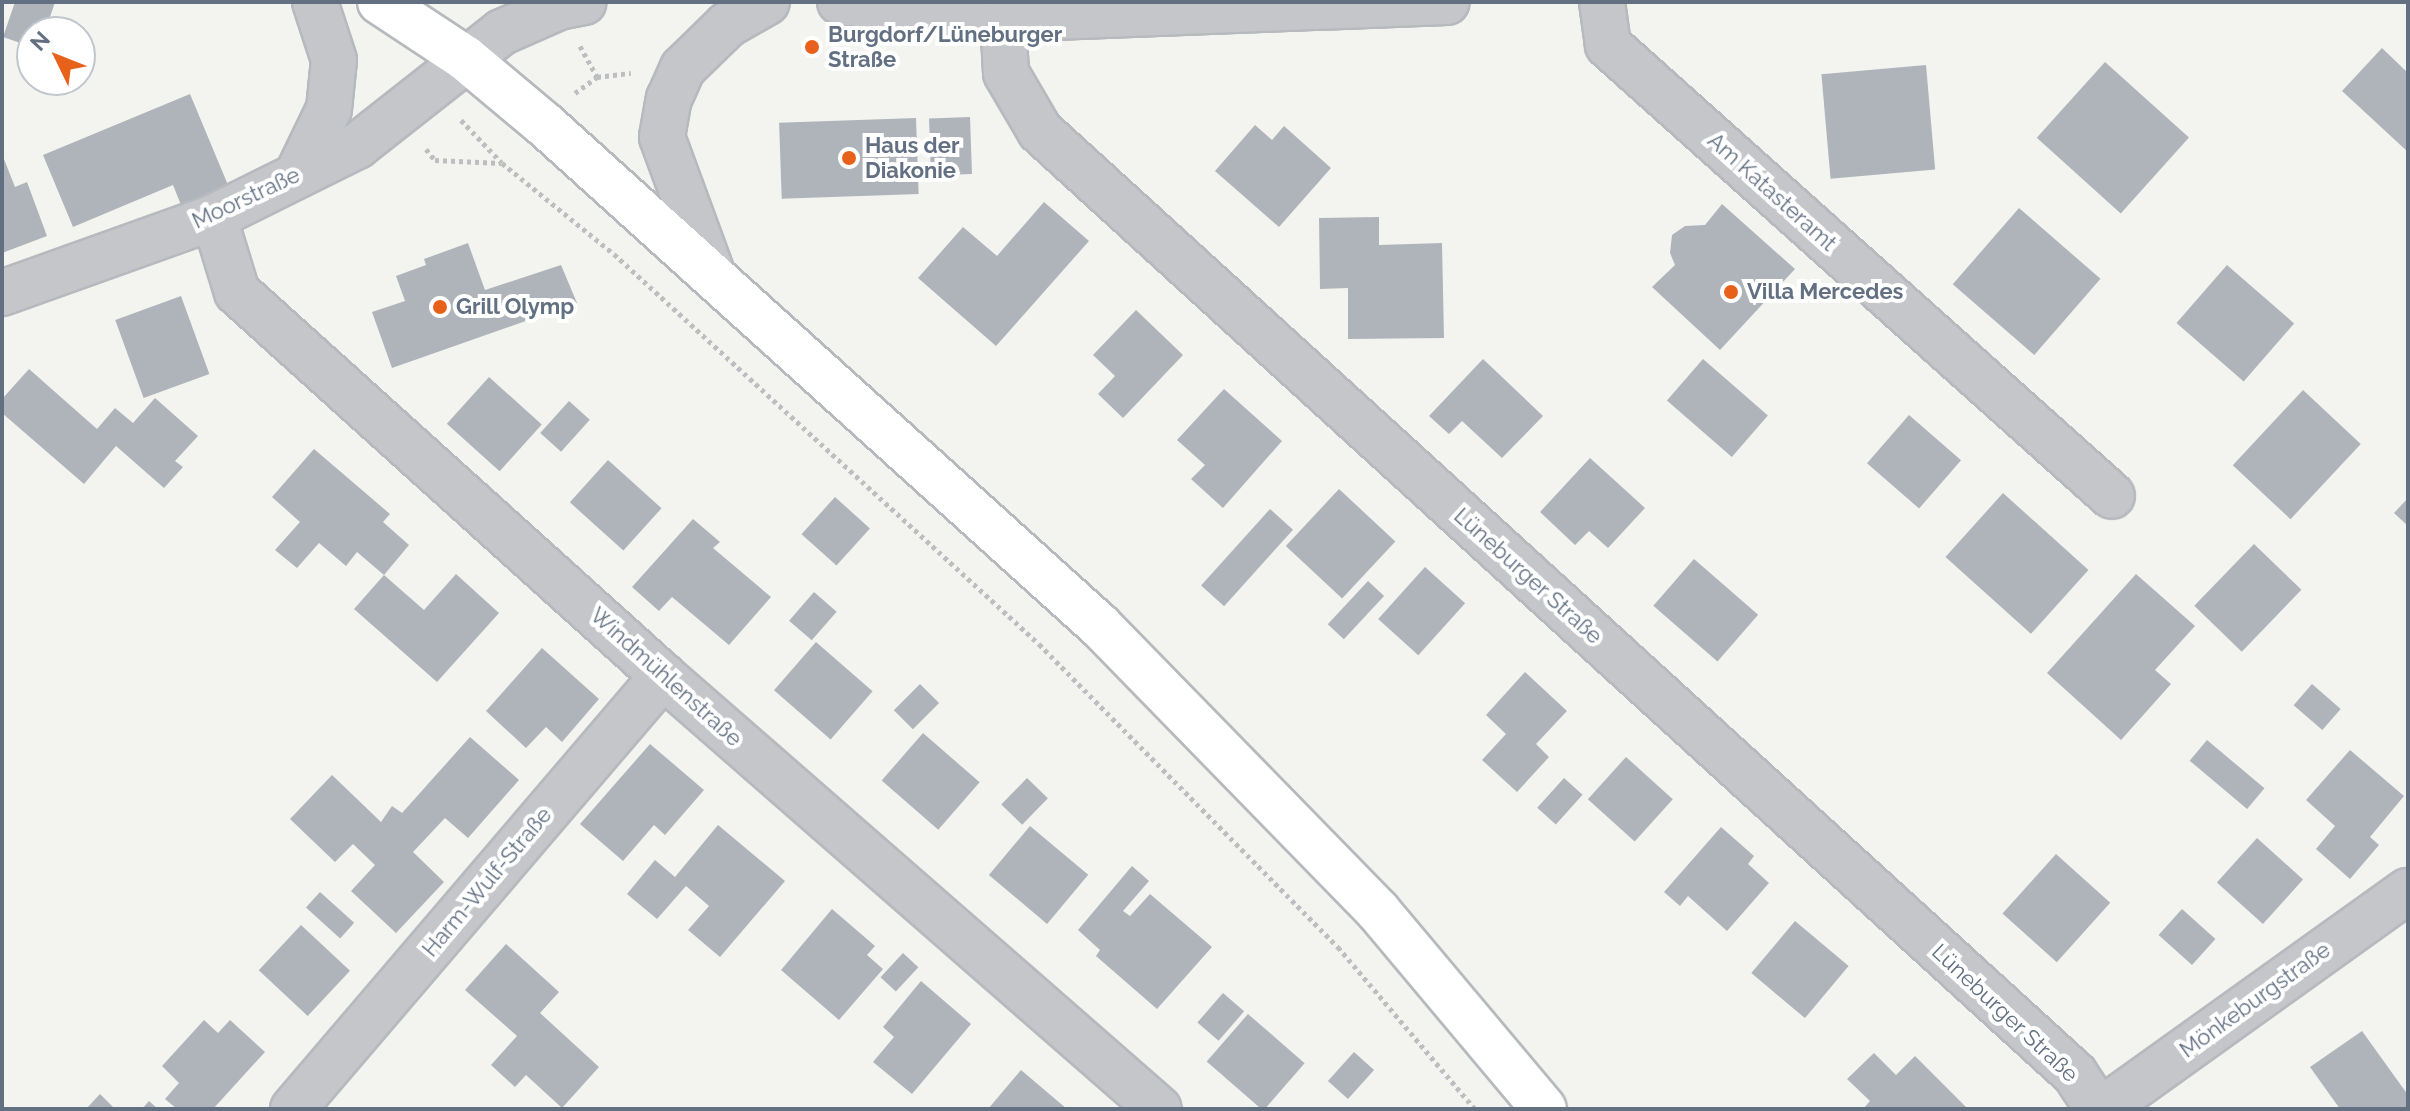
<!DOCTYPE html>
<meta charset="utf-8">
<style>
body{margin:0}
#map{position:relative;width:2410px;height:1111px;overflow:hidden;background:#f3f4ef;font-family:Raleway,sans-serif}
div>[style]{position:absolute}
.building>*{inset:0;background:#aeb4ba;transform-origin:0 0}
.path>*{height:5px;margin-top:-2.5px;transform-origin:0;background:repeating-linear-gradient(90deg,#bdbec0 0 4px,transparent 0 8px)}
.roads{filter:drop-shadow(2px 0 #b6b9bd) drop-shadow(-2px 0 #b6b9bd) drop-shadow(0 2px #b6b9bd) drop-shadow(0 -2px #b6b9bd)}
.minor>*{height:44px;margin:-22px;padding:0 22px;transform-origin:22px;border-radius:22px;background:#c4c6ca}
.primary>*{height:44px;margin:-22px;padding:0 22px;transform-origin:22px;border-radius:22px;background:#fff}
.dots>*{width:22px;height:22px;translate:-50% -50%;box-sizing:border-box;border:4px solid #fff;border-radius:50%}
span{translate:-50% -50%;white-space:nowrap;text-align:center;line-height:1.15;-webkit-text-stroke:8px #fff;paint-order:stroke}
.poi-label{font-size:22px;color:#627082;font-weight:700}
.left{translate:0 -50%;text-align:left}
.street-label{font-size:22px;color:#627082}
.frame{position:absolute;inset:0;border:4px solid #627082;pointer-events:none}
.north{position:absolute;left:16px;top:16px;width:80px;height:80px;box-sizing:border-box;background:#fff;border:2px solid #c0c6cd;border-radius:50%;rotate:313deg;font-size:22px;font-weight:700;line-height:32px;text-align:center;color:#627082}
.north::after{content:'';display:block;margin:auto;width:28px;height:36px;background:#e8611b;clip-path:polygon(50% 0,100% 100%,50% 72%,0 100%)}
</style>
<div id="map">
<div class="building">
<div style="clip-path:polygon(15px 2px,55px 2px,45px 32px,32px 32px,32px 47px,3px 37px)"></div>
<div style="clip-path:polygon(2382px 48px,2408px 73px,2408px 152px,2342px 91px)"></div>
<div style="left:2105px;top:62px;width:113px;height:102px;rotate:42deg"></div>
<div style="left:1926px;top:65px;width:105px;height:105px;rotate:85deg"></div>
<div style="clip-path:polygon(190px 94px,228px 185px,181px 205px,173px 185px,73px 227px,43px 155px)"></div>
<div style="left:970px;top:117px;width:57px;height:41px;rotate:88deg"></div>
<div style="left:916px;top:118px;width:76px;height:137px;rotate:88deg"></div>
<div style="clip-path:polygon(1255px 125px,1272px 140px,1284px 126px,1331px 168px,1279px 227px,1215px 171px)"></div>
<div style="clip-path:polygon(2px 154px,15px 187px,27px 182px,47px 236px,2px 253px)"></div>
<div style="clip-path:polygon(1044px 202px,1089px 241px,996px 346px,918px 278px,963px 227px,997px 256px)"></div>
<div style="clip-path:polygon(1722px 204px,1795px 269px,1720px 350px,1652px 287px,1675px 265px,1670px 253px,1672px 235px,1685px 226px,1705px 225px)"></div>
<div style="left:2019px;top:208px;width:108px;height:101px;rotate:41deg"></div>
<div style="clip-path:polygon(1379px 217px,1379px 245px,1442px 243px,1444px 338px,1348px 339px,1348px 288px,1320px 289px,1319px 218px)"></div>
<div style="clip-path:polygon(468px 243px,485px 290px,561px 265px,577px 303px,392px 368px,372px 312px,405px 301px,396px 276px,426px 265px,424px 259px)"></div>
<div style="left:2227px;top:265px;width:89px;height:77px;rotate:41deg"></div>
<div style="left:181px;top:296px;width:83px;height:70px;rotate:70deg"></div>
<div style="clip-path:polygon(1136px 310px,1183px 355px,1123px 418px,1098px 394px,1115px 376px,1093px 355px)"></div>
<div style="clip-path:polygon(1483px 359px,1543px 416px,1502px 458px,1462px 421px,1449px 434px,1429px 416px)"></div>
<div style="left:1703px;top:359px;width:86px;height:55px;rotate:41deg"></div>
<div style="clip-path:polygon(29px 369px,97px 429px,115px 408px,133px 423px,155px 398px,198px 436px,175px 461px,183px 467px,164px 488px,116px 446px,84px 484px,2px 413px,2px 399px)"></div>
<div style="left:489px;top:377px;width:71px;height:63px;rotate:42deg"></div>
<div style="clip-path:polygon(1224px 389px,1282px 441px,1223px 508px,1191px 479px,1205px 465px,1177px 440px)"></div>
<div style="left:2303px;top:390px;width:79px;height:103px;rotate:43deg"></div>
<div style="left:569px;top:401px;width:28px;height:43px;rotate:42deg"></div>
<div style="left:1909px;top:415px;width:69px;height:64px;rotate:41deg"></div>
<div style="clip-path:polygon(314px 449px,390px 514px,383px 522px,409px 545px,384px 575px,357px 552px,346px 566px,319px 543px,297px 568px,275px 550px,300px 522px,272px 497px)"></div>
<div style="clip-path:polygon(1590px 458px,1645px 508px,1608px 548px,1589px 531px,1575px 545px,1540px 512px)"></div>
<div style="left:608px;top:460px;width:72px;height:57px;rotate:42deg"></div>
<div style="left:1339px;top:489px;width:77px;height:78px;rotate:43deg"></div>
<div style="left:2003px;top:493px;width:115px;height:86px;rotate:42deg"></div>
<div style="left:835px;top:497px;width:47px;height:50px;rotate:42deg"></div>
<div style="clip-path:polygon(2408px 498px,2408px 526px,2394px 513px)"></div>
<div style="left:1270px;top:509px;width:31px;height:103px;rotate:42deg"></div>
<div style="clip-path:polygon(693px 519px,720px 542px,713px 548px,771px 597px,729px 645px,672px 597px,659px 611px,632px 587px)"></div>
<div style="left:2254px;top:544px;width:66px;height:86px;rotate:44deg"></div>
<div style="left:1694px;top:559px;width:85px;height:62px;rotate:41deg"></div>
<div style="left:1425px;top:567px;width:54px;height:70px;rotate:42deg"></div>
<div style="clip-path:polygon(456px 574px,499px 613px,437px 682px,354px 609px,384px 575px,424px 610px)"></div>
<div style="clip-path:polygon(2136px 574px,2195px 626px,2155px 670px,2171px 684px,2121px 740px,2047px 673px)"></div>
<div style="left:1368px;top:581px;width:22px;height:59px;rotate:43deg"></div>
<div style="left:814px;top:592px;width:30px;height:38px;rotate:41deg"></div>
<div style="left:816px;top:642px;width:75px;height:64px;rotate:41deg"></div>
<div style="clip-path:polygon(542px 648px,599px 699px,562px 742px,546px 727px,526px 748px,486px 711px)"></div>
<div style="clip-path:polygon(1525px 672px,1567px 711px,1536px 744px,1549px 757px,1517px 792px,1482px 760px,1506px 734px,1486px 715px)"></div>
<div style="left:920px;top:684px;width:27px;height:37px;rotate:45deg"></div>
<div style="left:2312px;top:684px;width:38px;height:28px;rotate:41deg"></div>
<div style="left:923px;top:733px;width:75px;height:63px;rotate:41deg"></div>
<div style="clip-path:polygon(470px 737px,519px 780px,468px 838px,445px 818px,413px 852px,444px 882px,396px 933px,351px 891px,375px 865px,353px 844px,335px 862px,290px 819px,332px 775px,381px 822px,392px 806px,402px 813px)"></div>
<div style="left:2207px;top:740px;width:75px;height:27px;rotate:40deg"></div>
<div style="clip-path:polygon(650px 744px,704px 790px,665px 835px,654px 825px,623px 861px,580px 824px)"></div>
<div style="clip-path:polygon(2350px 750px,2404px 796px,2370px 837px,2379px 845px,2350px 879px,2316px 849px,2335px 826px,2306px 800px)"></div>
<div style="left:1626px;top:757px;width:63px;height:57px;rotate:42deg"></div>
<div style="left:1027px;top:778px;width:29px;height:37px;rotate:44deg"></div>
<div style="left:1564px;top:778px;width:25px;height:40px;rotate:42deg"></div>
<div style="clip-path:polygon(718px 825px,785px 881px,720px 957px,688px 930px,709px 906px,686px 886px,657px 919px,627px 894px,655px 860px,675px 877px)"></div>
<div style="left:1030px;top:826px;width:76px;height:64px;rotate:40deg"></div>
<div style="clip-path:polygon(1721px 827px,1754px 856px,1748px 864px,1769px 883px,1727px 931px,1688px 896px,1680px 906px,1664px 892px)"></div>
<div style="left:2257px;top:838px;width:62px;height:60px;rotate:42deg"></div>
<div style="left:2056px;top:854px;width:73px;height:80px;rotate:42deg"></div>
<div style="clip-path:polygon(1132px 866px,1149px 881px,1123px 911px,1130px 916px,1150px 894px,1212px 947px,1157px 1009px,1096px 956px,1100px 950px,1078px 930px)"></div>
<div style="left:320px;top:892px;width:46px;height:21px;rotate:42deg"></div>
<div style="clip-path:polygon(832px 909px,875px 946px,867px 955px,883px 969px,839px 1020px,781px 970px)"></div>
<div style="left:2182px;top:909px;width:45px;height:35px;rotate:42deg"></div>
<div style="left:1795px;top:921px;width:70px;height:68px;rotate:40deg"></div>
<div style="left:301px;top:925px;width:67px;height:62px;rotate:43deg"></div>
<div style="clip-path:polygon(506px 944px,559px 992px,540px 1013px,599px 1067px,562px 1108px,526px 1075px,515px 1087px,491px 1065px,517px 1036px,465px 990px)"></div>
<div style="left:903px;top:953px;width:21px;height:33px;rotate:43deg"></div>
<div style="clip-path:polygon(921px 981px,971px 1024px,912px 1094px,873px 1062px,894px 1037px,883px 1027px)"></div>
<div style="left:1223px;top:993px;width:28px;height:39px;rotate:41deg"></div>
<div style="left:1248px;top:1014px;width:75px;height:63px;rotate:41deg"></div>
<div style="clip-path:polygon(204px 1020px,218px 1033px,230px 1020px,265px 1052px,213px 1109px,177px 1109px,165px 1099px,179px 1083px,162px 1066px)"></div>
<div style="clip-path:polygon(2362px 1031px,2408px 1095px,2408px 1109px,2340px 1109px,2310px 1067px)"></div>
<div style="left:1354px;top:1052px;width:27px;height:39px;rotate:42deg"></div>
<div style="clip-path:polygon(1874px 1053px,1896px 1075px,1915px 1056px,1968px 1109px,1863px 1109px,1870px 1101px,1847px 1079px)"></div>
<div style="clip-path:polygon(1021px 1070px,1067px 1109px,988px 1109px)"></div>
<div style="clip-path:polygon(100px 1094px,115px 1109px,86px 1109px)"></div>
<div style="clip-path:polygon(149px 1101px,158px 1109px,142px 1109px)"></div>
</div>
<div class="path">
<div style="left:580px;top:46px;width:35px;rotate:61deg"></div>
<div style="left:575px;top:93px;width:27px;rotate:-36deg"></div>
<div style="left:597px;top:77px;width:34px;rotate:-7deg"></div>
<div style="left:461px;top:120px;width:59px;rotate:46.4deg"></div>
<div style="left:502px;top:163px;width:144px;rotate:39.1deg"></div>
<div style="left:614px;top:254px;width:577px;rotate:42.54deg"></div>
<div style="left:1039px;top:644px;width:426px;rotate:45.4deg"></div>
<div style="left:1338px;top:947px;width:212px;rotate:49.8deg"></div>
<div style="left:426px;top:149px;width:14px;rotate:51deg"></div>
<div style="left:435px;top:160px;width:66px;rotate:2.6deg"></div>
</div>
<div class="roads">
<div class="minor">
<div style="left:840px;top:2px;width:164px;rotate:6deg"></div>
<div style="left:1003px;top:19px;width:444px;rotate:-2.2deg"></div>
<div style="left:1602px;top:2px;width:43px;rotate:82.1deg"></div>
<div style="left:1608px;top:45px;width:676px;rotate:41.82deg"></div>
<div style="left:1003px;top:19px;width:54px;rotate:86.8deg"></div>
<div style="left:1006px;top:73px;width:67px;rotate:59.6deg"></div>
<div style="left:1040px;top:131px;width:1400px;rotate:42.34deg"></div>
<div style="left:2075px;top:1074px;width:42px;rotate:56.7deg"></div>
<div style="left:298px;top:173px;width:71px;rotate:-64.2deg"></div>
<div style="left:329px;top:109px;width:49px;rotate:-84.2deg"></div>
<div style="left:334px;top:60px;width:61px;rotate:-108.1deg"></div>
<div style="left:214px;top:217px;width:78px;rotate:73deg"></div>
<div style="left:237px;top:292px;width:574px;rotate:42.03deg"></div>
<div style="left:663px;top:676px;width:658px;rotate:41.12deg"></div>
<div style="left:712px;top:273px;width:145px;rotate:-110.2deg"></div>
<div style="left:662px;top:137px;width:39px;rotate:-80deg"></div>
<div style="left:669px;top:99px;width:34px;rotate:-66deg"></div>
<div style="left:683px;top:68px;width:62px;rotate:-44.3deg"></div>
<div style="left:727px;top:25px;width:46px;rotate:-29.9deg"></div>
<div style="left:2px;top:293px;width:225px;rotate:-19.7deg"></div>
<div style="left:214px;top:217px;width:160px;rotate:-26.4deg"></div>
<div style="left:357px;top:146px;width:184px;rotate:-38.2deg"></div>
<div style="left:502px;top:32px;width:62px;rotate:-23.7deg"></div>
<div style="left:559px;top:7px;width:25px;rotate:-11deg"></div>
<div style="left:293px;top:1109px;width:570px;rotate:-49.49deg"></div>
<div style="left:2103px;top:1109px;width:375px;rotate:-35.6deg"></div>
</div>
<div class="primary">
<div style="left:380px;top:2px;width:102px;rotate:33.4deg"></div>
<div style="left:465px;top:58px;width:103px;rotate:39.9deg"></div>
<div style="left:544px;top:124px;width:749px;rotate:42.08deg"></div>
<div style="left:1100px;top:626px;width:398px;rotate:45.7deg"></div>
<div style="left:1378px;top:911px;width:258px;rotate:50deg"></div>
</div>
</div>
<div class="dots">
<div style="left:812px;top:47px;background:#e8611b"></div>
<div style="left:849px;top:158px;background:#e8611b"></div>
<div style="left:1731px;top:292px;background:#e8611b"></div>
<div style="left:440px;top:307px;background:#e8611b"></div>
</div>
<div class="poi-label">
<span class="left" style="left:828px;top:47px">Burgdorf/Lüneburger<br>Straße</span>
<span class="left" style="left:865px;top:158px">Haus der<br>Diakonie</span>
<span class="left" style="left:1747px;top:292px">Villa Mercedes</span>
<span class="left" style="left:456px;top:307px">Grill Olymp</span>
</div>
<div class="street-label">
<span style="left:1772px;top:192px;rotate:42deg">Am Katasteramt</span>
<span style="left:246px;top:198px;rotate:-25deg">Moorstraße</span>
<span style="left:1528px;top:576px;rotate:42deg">Lüneburger Straße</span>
<span style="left:666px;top:677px;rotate:42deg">Windmühlenstraße</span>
<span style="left:487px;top:882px;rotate:-50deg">Harm-Wulf-Straße</span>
<span style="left:2255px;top:1000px;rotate:-36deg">Mönkeburgstraße</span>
<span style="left:2005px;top:1013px;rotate:43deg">Lüneburger Straße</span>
</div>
<div class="frame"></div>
<div class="north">N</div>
</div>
